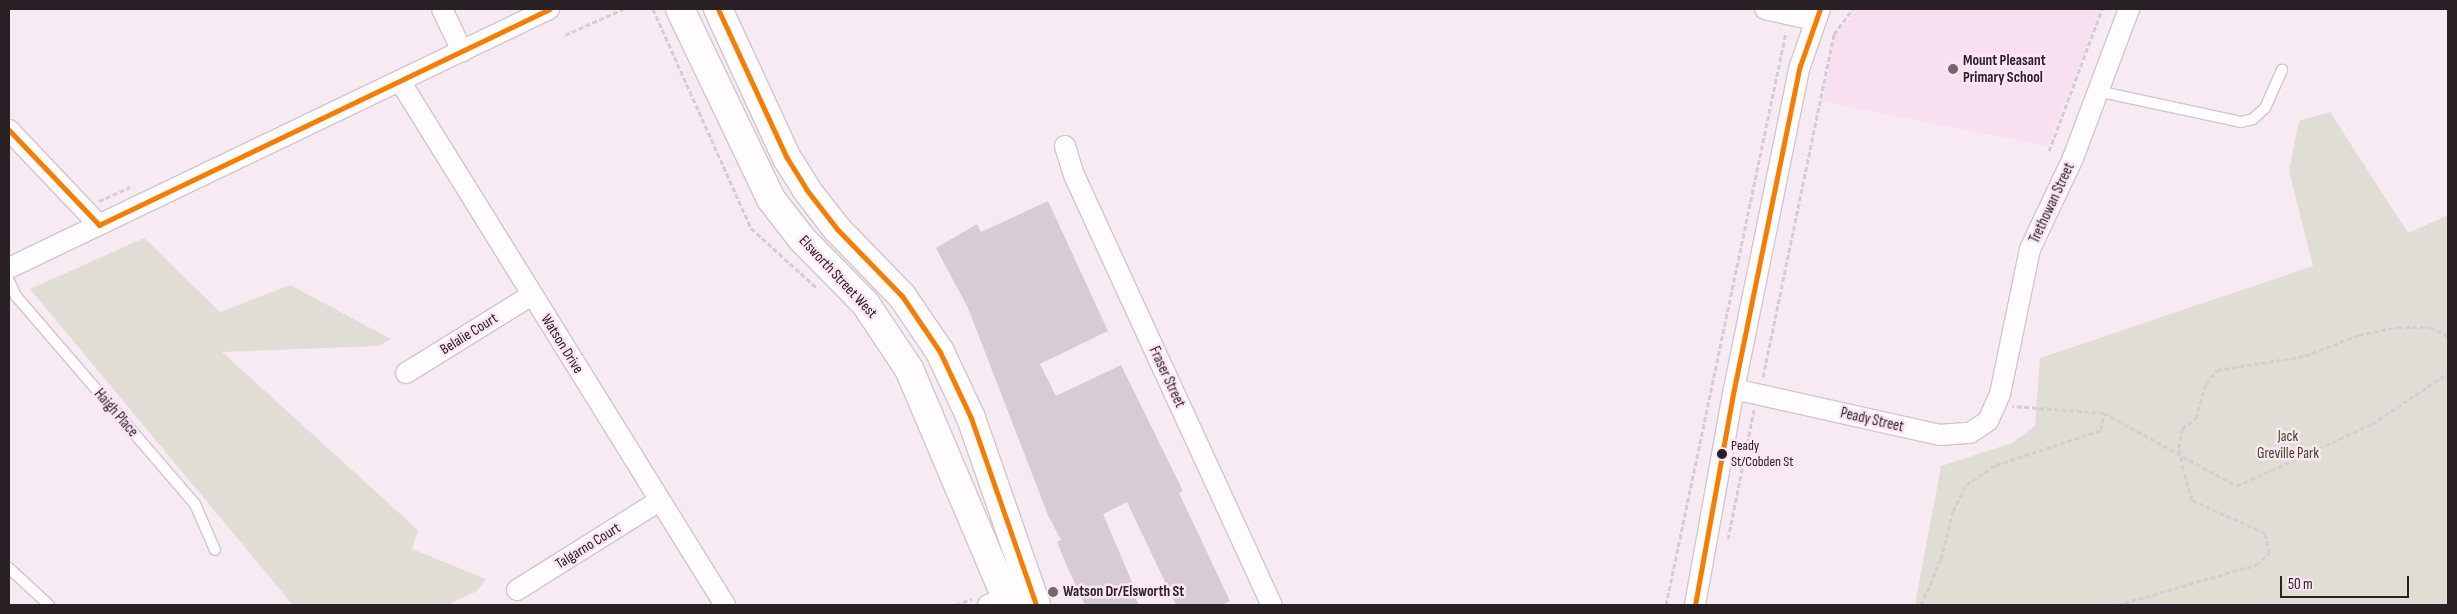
<!DOCTYPE html>
<style>
body{margin:0}
#map{position:relative;width:2457px;height:614px;overflow:hidden;background:#f7eaf3;font-family:"Sofia Sans Condensed",sans-serif}
div>[style]{position:absolute}
.built>*{inset:0;background:#f9e0f1}
.green>*{inset:0;background:#e0ded4}
.building>*{inset:0;background:#d8ccd4}
.path>*{height:3px;margin-top:-1.5px;transform-origin:0;background:repeating-linear-gradient(90deg,#d3ced1 0 5px,transparent 0 7.5px)}
.roads{filter:drop-shadow(1px 0 #d0c7cd) drop-shadow(-1px 0 #d0c7cd) drop-shadow(0 1px #d0c7cd) drop-shadow(0 -1px #d0c7cd)}
.lane>*{height:10px;margin:-5px;padding:0 5px;transform-origin:5px;border-radius:5px;background:#fefcfd}
.street>*{height:20px;margin:-10px;padding:0 10px;transform-origin:10px;border-radius:10px;background:#fefcfd}
.secondary>*{height:28px;margin:-14px;padding:0 14px;transform-origin:14px;border-radius:14px;background:#fefcfd}
.bus-1>*{height:5px;margin:-2.5px;padding:0 2.5px;transform-origin:2.5px;border-radius:2.5px;background:#f47d02}
.dots>*{width:14px;height:14px;translate:-50% -50%;box-sizing:border-box;border:2px solid #fce5f4;border-radius:50%}
span{translate:-50% -50%;white-space:nowrap;text-align:center;line-height:1.15;-webkit-text-stroke:5px #fce5f4;paint-order:stroke}
.bus-label{font-size:14px;color:#292026}
.left{translate:0 -50%;text-align:left}
.poi-label{font-size:15px;color:#292026;font-weight:700}
.street-label{font-size:15px;color:#292026}
.park-label{font-size:15px;color:#3f4817}
.frame{position:absolute;inset:0;border:10px solid #292026;pointer-events:none}
.scale{position:absolute;left:2280px;top:576px;width:129px;height:22px;box-sizing:border-box;border:2px solid #292026;border-top:0;padding-left:6px;font-size:15px;line-height:18px;white-space:nowrap;color:#292026;-webkit-text-stroke:4px #fce5f4;paint-order:stroke}
</style>
<div id="map">
<div class="built">
<div style="clip-path:polygon(1857px 9px,2101px 9px,2047px 146px,1823px 102px,1835px 36px)"></div>
</div>
<div class="green">
<div style="clip-path:polygon(2330px 112px,2408px 233px,2448px 215px,2448px 605px,1915px 605px,1941px 466px,2012px 443px,2035px 426px,2040px 358px,2313px 266px,2289px 171px,2299px 121px)"></div>
<div style="clip-path:polygon(144px 238px,220px 312px,290px 285px,391px 339px,378px 346px,222px 352px,418px 530px,412px 549px,486px 579px,477px 591px,447px 605px,293px 605px,30px 289px)"></div>
</div>
<div class="building">
<div style="clip-path:polygon(1048px 201px,1108px 331px,1040px 364px,1056px 396px,1121px 365px,1183px 491px,1179px 493px,1230px 601px,1222px 605px,1176px 605px,1127px 502px,1103px 514px,1138px 596px,1135px 597px,1139px 605px,1085px 605px,1068px 569px,1057px 542px,1061px 540px,1048px 515px,968px 308px,936px 248px,977px 224px,981px 232px)"></div>
</div>
<div class="path">
<div style="left:653px;top:9px;width:240px;rotate:65.9deg"></div>
<div style="left:751px;top:228px;width:89px;rotate:42.3deg"></div>
<div style="left:565px;top:35px;width:64px;rotate:-24.1deg"></div>
<div style="left:2049px;top:151px;width:152px;rotate:-69.5deg"></div>
<div style="left:99px;top:201px;width:34px;rotate:-24deg"></div>
<div style="left:1763px;top:377px;width:350px;rotate:-78.3deg"></div>
<div style="left:1834px;top:34px;width:31px;rotate:-53deg"></div>
<div style="left:2104px;top:413px;width:152px;rotate:28.8deg"></div>
<div style="left:2237px;top:486px;width:149px;rotate:-24.7deg"></div>
<div style="left:2372px;top:424px;width:92px;rotate:-33.9deg"></div>
<div style="left:1728px;top:539px;width:132px;rotate:-78.6deg"></div>
<div style="left:956px;top:605px;width:17px;rotate:-21deg"></div>
<div style="left:1666px;top:605px;width:585px;rotate:-78.17deg"></div>
<div style="left:1921px;top:605px;width:50px;rotate:-66.5deg"></div>
<div style="left:1941px;top:559px;width:49px;rotate:-76deg"></div>
<div style="left:1953px;top:511px;width:29px;rotate:-63deg"></div>
<div style="left:1966px;top:485px;width:36px;rotate:-34deg"></div>
<div style="left:1996px;top:465px;width:111px;rotate:-18.4deg"></div>
<div style="left:2101px;top:430px;width:17px;rotate:-80deg"></div>
<div style="left:2104px;top:413px;width:92px;rotate:-175.6deg"></div>
<div style="left:2117px;top:605px;width:145px;rotate:-16.1deg"></div>
<div style="left:2256px;top:565px;width:18px;rotate:-43deg"></div>
<div style="left:2269px;top:553px;width:20px;rotate:-101deg"></div>
<div style="left:2265px;top:533px;width:80px;rotate:-155.7deg"></div>
<div style="left:2192px;top:500px;width:32px;rotate:-106deg"></div>
<div style="left:2183px;top:469px;width:21px;rotate:-101deg"></div>
<div style="left:2179px;top:448px;width:19px;rotate:-81deg"></div>
<div style="left:2182px;top:429px;width:18px;rotate:-38deg"></div>
<div style="left:2196px;top:418px;width:35px;rotate:-74deg"></div>
<div style="left:2206px;top:384px;width:18px;rotate:-52deg"></div>
<div style="left:2217px;top:370px;width:89px;rotate:-9deg"></div>
<div style="left:2305px;top:356px;width:58px;rotate:-21.3deg"></div>
<div style="left:2359px;top:335px;width:39px;rotate:-12deg"></div>
<div style="left:2397px;top:327px;width:33px"></div>
<div style="left:2430px;top:327px;width:20px;rotate:27deg"></div>
</div>
<div class="roads">
<div class="lane">
<div style="left:2097px;top:91px;width:147px;rotate:12.1deg"></div>
<div style="left:2241px;top:122px;width:12px;rotate:-14deg"></div>
<div style="left:2253px;top:119px;width:16px;rotate:-43deg"></div>
<div style="left:2265px;top:108px;width:42px;rotate:-65.9deg"></div>
<div style="left:9px;top:281px;width:17px;rotate:65deg"></div>
<div style="left:16px;top:296px;width:274px;rotate:49.3deg"></div>
<div style="left:195px;top:504px;width:50px;rotate:66.5deg"></div>
<div style="left:9px;top:568px;width:54px;rotate:42.8deg"></div>
</div>
<div class="street">
<div style="left:442px;top:9px;width:47px;rotate:64.5deg"></div>
<div style="left:1765px;top:9px;width:50px;rotate:12.7deg"></div>
<div style="left:400px;top:81px;width:617px;rotate:58.19deg"></div>
<div style="left:9px;top:130px;width:131px;rotate:46.5deg"></div>
<div style="left:1065px;top:146px;width:30px;rotate:73deg"></div>
<div style="left:1074px;top:175px;width:473px;rotate:65.3deg"></div>
<div style="left:9px;top:268px;width:599px;rotate:-25.62deg"></div>
<div style="left:406px;top:373px;width:148px;rotate:-31.8deg"></div>
<div style="left:1734px;top:389px;width:210px;rotate:12.6deg"></div>
<div style="left:1939px;top:435px;width:31px;rotate:-4deg"></div>
<div style="left:1970px;top:433px;width:22px;rotate:-34deg"></div>
<div style="left:1988px;top:421px;width:30px;rotate:-66deg"></div>
<div style="left:2000px;top:394px;width:148px;rotate:-78.3deg"></div>
<div style="left:2030px;top:249px;width:101px;rotate:-64.7deg"></div>
<div style="left:2073px;top:158px;width:159px;rotate:-69.4deg"></div>
<div style="left:517px;top:590px;width:168px;rotate:-32.1deg"></div>
<div style="left:988px;top:605px;width:33px;rotate:-20deg"></div>
<div style="left:1695px;top:605px;width:219px;rotate:-79.8deg"></div>
<div style="left:1734px;top:389px;width:330px;rotate:-78.5deg"></div>
<div style="left:1800px;top:66px;width:60px;rotate:-70.7deg"></div>
</div>
<div class="secondary">
<div style="left:680px;top:9px;width:211px;rotate:64.4deg"></div>
<div style="left:771px;top:199px;width:51px;rotate:52.2deg"></div>
<div style="left:802px;top:239px;width:90px;rotate:45.5deg"></div>
<div style="left:865px;top:303px;width:79px;rotate:56.3deg"></div>
<div style="left:909px;top:369px;width:256px;rotate:67deg"></div>
<div style="left:718px;top:9px;width:164px;rotate:65.2deg"></div>
<div style="left:787px;top:158px;width:36px;rotate:58deg"></div>
<div style="left:806px;top:189px;width:51px;rotate:52.2deg"></div>
<div style="left:837px;top:229px;width:93px;rotate:45.9deg"></div>
<div style="left:902px;top:296px;width:68px;rotate:55.8deg"></div>
<div style="left:940px;top:352px;width:73px;rotate:64.8deg"></div>
<div style="left:971px;top:418px;width:198px;rotate:70.8deg"></div>
</div>
</div>
<div class="bus-1">
<div style="left:718px;top:9px;width:164px;rotate:65.2deg"></div>
<div style="left:787px;top:158px;width:36px;rotate:58deg"></div>
<div style="left:806px;top:189px;width:51px;rotate:52.2deg"></div>
<div style="left:837px;top:229px;width:93px;rotate:45.9deg"></div>
<div style="left:902px;top:296px;width:68px;rotate:55.8deg"></div>
<div style="left:940px;top:352px;width:73px;rotate:64.8deg"></div>
<div style="left:971px;top:418px;width:198px;rotate:70.8deg"></div>
<div style="left:9px;top:130px;width:131px;rotate:46.5deg"></div>
<div style="left:99px;top:225px;width:499px;rotate:-25.6deg"></div>
<div style="left:1695px;top:605px;width:219px;rotate:-79.8deg"></div>
<div style="left:1734px;top:389px;width:330px;rotate:-78.5deg"></div>
<div style="left:1800px;top:66px;width:60px;rotate:-70.7deg"></div>
</div>
<div class="dots">
<div style="left:1953px;top:69px;background:#71676e"></div>
<div style="left:1722px;top:454px;background:#292026"></div>
<div style="left:1053px;top:592px;background:#71676e"></div>
</div>
<div class="bus-label">
<span class="left" style="left:1731px;top:454px">Peady<br>St/Cobden St</span>
</div>
<div class="poi-label">
<span class="left" style="left:1963px;top:69px">Mount Pleasant<br>Primary School</span>
<span class="left" style="left:1063px;top:592px">Watson Dr/Elsworth St</span>
</div>
<div class="street-label">
<span style="left:2052px;top:203px;rotate:-65deg">Trethowan Street</span>
<span style="left:838px;top:277px;rotate:47deg">Elsworth Street West</span>
<span style="left:469px;top:334px;rotate:-32deg">Belalie Court</span>
<span style="left:562px;top:344px;rotate:58deg">Watson Drive</span>
<span style="left:1167px;top:377px;rotate:65deg">Fraser Street</span>
<span style="left:116px;top:413px;rotate:49deg">Haigh Place</span>
<span style="left:1872px;top:420px;rotate:13deg">Peady Street</span>
<span style="left:588px;top:546px;rotate:-32deg">Talgarno Court</span>
</div>
<div class="park-label">
<span style="left:2288px;top:445px">Jack<br>Greville Park</span>
</div>
<div class="frame"></div>
<div class="scale">50 m</div>
</div>
